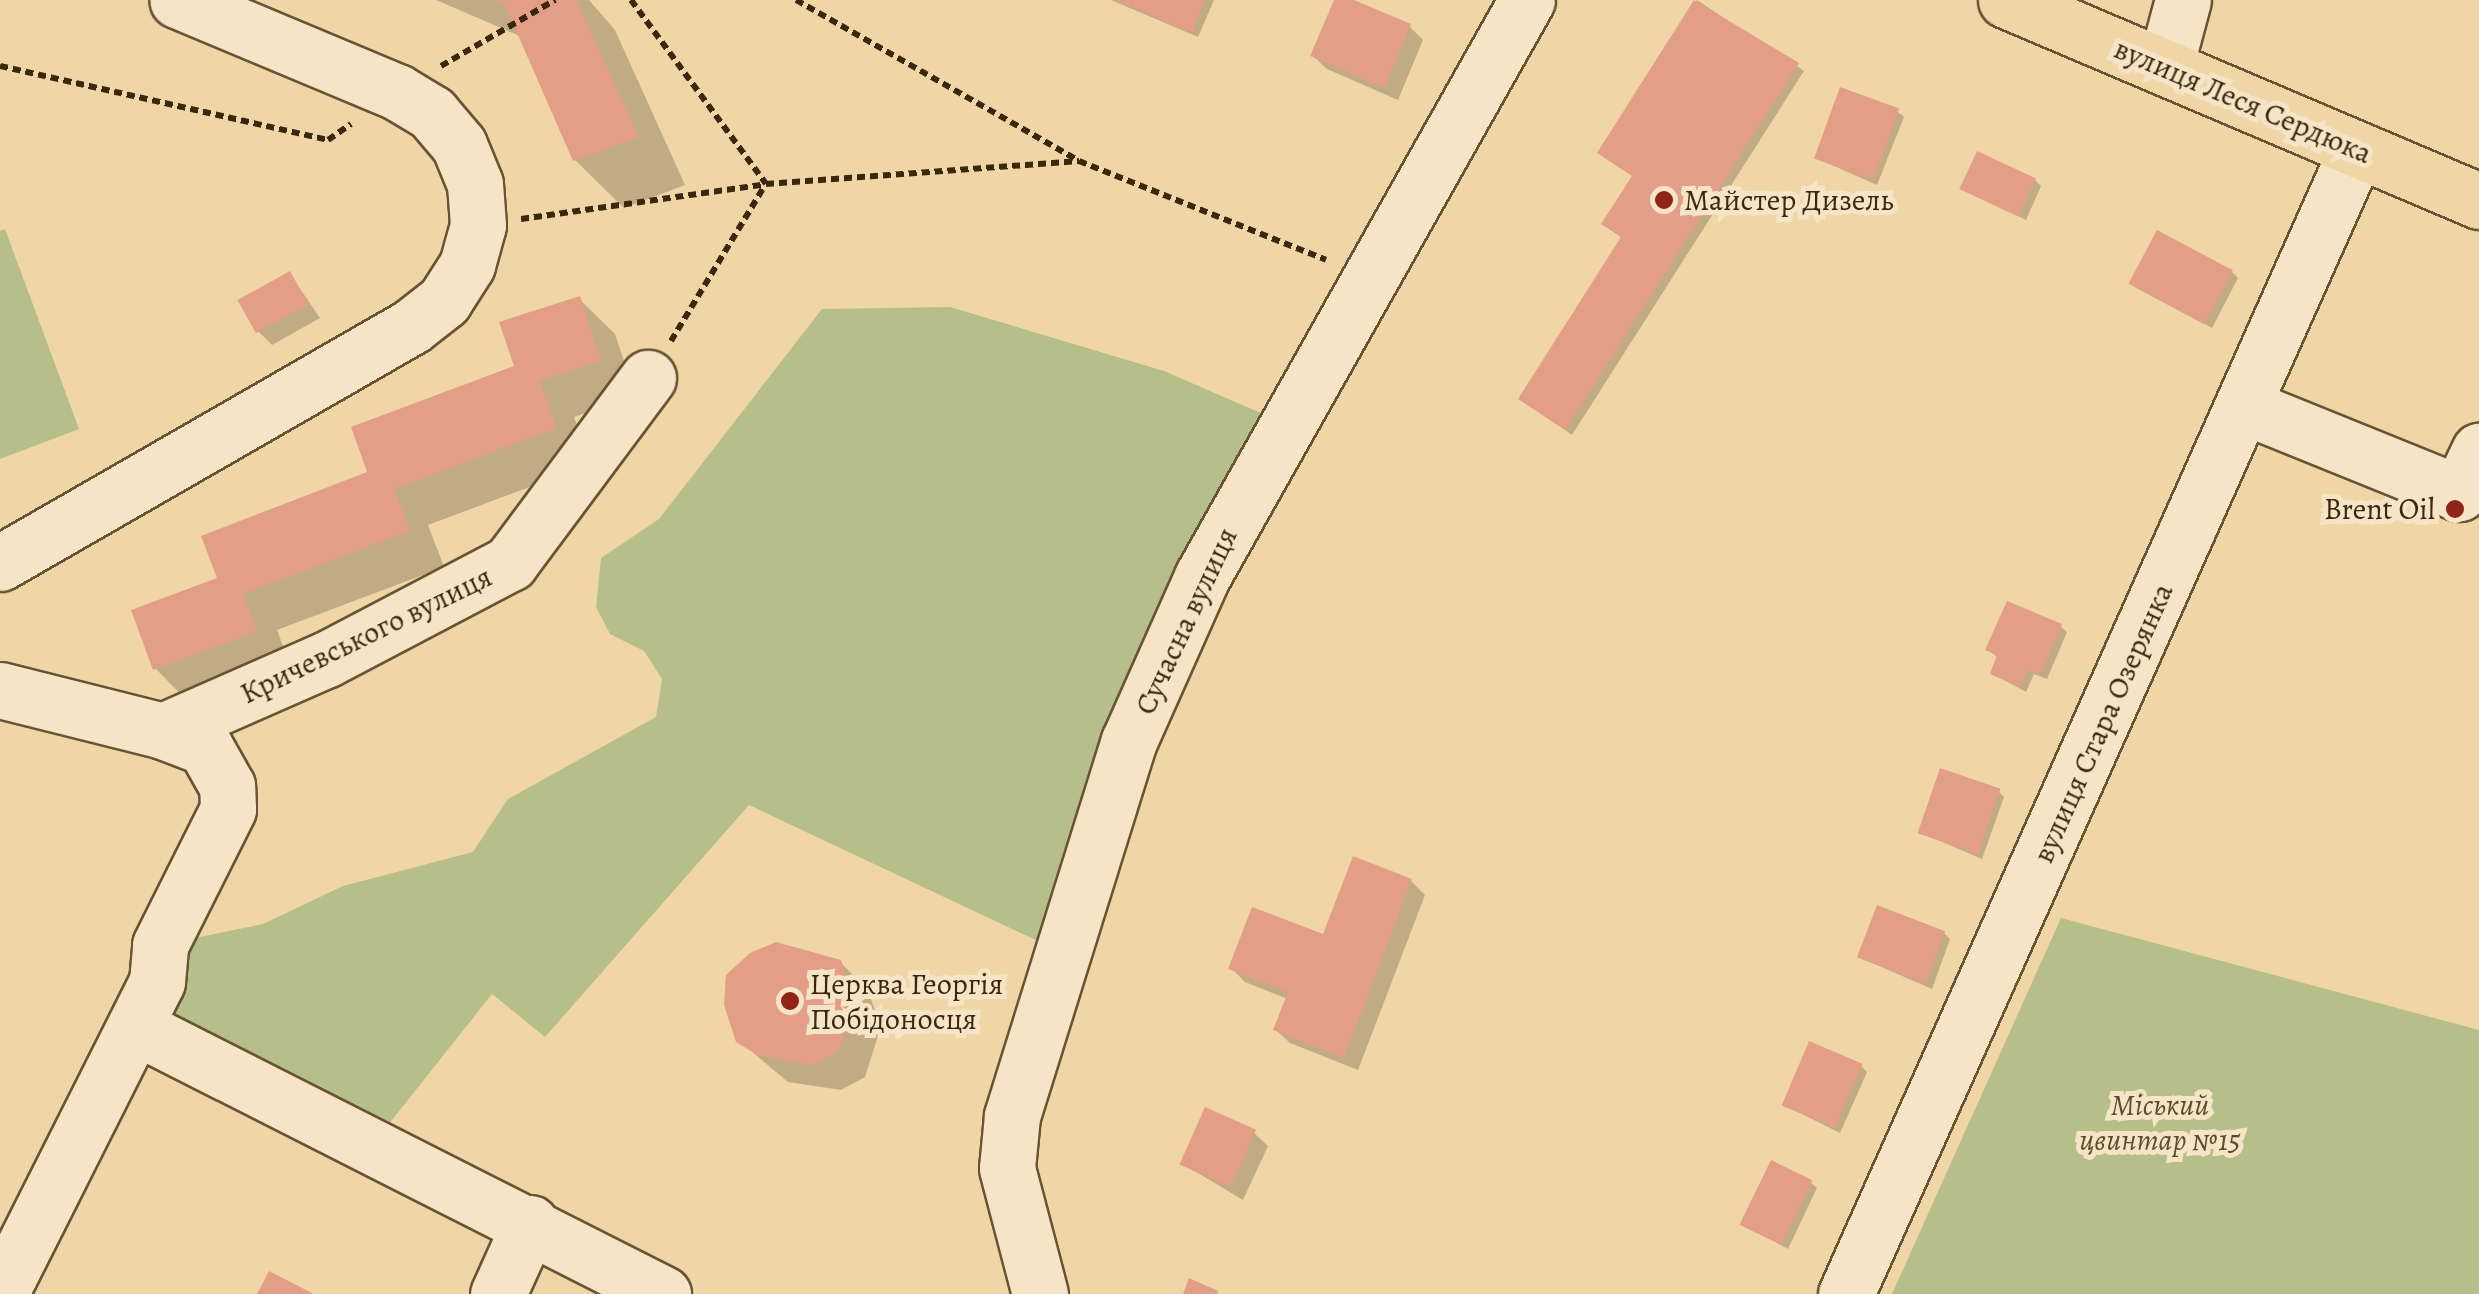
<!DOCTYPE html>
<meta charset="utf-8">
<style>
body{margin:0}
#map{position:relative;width:2479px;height:1294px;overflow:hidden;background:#f0d6a6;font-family:Alegreya,serif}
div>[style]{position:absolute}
.green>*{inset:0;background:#b6be89}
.shadow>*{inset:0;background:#0003}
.building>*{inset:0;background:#e39e88;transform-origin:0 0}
.path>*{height:6px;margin-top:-3px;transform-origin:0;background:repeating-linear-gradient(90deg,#3a270d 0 8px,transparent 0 13px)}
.roads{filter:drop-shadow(2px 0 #685333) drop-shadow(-2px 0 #685333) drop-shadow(0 2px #685333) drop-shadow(0 -2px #685333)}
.minor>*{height:55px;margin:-27.5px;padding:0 27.5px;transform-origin:27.5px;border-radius:27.5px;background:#f5e4c5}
.major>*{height:55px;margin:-27.5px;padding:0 27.5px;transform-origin:27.5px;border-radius:27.5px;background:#f0d6a6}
.dots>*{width:28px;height:28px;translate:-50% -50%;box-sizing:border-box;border:5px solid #f5e4c5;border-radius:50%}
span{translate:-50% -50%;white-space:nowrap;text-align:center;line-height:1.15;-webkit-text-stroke:10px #f5e4c5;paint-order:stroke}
.street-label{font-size:30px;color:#3a270d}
.poi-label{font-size:30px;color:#3a270d}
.left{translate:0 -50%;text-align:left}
.right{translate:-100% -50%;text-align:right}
.park-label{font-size:30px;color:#594d2c;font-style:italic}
</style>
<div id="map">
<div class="green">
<div style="clip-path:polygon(5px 229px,79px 429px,0 459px,0 231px)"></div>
<div style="clip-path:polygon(950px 307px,1164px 371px,1270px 417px,1046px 945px,749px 805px,545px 1037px,492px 994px,373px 1144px,136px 1027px,160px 945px,263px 924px,343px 886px,473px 852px,508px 799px,656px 717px,662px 679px,644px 651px,610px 634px,596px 607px,601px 558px,659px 519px,822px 309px)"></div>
<div style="clip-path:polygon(2061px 918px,2479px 1030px,2479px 1294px,1892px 1294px)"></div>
</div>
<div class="shadow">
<div style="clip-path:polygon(436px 0,589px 0,615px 30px,685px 185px,624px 208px,575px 160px,522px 37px)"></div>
<div style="clip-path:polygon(1111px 0,1214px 0,1198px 37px)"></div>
<div style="clip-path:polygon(1337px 0,1409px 26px,1423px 40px,1398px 100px,1327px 69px,1313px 56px)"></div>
<div style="clip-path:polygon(1697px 0,1804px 71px,1572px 435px,1521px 399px,1623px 239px,1604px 224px,1634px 177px,1600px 153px)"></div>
<div style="clip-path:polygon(1897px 111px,1904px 117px,1877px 185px,1816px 158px)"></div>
<div style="clip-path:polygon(2035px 180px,2041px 186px,2026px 220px,1962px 188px)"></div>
<div style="clip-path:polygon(2232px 272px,2238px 278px,2212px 328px,2132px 284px)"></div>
<div style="clip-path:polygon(290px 274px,320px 318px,272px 345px,258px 331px)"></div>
<div style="clip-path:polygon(579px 299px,615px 334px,636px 397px,574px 417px,591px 464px,428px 525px,444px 567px,277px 630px,291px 667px,191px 705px,156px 669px,134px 612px,220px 579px,371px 473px,517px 368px)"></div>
<div style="clip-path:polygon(2060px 626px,2067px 632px,2047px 679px,2034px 674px,2026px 692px,1993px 674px,1999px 658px,1988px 650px)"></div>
<div style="clip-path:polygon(1998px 791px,2004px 797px,1982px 859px,1919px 832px)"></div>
<div style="clip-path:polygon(1411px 881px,1425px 895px,1358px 1070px,1290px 1043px,1276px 1030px,1288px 999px,1245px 982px,1231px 968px,1325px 937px)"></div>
<div style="clip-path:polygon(1944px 933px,1950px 939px,1932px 989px,1861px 958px)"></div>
<div style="clip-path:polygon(840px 962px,867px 989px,881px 1026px,865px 1077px,841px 1090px,788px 1082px,738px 1040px)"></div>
<div style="clip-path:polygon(1861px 1066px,1867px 1072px,1840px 1133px,1784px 1105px)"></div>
<div style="clip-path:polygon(1254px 1133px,1268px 1146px,1243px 1200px,1181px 1163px)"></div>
<div style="clip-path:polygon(1810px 1182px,1817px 1188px,1788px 1249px,1743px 1224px)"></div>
</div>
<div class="building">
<div style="clip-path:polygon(496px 0,576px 0,639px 137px,573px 161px,504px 3px)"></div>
<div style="clip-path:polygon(1115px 0,1205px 0,1192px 33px)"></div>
<div style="clip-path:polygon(1334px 0,1354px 0,1411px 24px,1384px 88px,1310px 56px)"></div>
<div style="clip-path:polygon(1694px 0,1799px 63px,1565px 430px,1518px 399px,1621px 237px,1601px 224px,1632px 176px,1597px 153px)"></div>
<div style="left:1840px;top:87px;width:63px;height:76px;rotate:20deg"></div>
<div style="left:1977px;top:151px;width:65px;height:42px;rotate:25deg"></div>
<div style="left:2157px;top:230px;width:86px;height:61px;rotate:28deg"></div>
<div style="left:290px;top:271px;width:38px;height:60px;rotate:61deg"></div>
<div style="clip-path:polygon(580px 296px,601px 361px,539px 381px,557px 428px,394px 489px,410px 531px,243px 594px,257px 631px,153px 670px,131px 610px,217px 578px,201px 536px,367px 472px,351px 427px,514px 366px,499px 322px)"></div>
<div style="clip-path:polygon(2007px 601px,2062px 624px,2040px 675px,2028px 669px,2020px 687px,1990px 674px,1997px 655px,1985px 650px)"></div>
<div style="left:1940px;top:768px;width:64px;height:69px;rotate:19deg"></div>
<div style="clip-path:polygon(1353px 856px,1412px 879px,1344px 1058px,1273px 1030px,1288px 992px,1228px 969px,1252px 907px,1323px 934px)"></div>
<div style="left:1877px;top:905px;width:73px;height:56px;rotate:21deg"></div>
<div style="clip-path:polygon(776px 942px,841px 960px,855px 998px,839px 1051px,814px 1065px,759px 1056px,736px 1042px,724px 1005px,726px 975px,750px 953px)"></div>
<div style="left:1809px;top:1041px;width:58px;height:70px;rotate:23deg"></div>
<div style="left:1205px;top:1107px;width:56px;height:63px;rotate:24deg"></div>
<div style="left:1771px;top:1160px;width:46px;height:72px;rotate:26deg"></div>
<div style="clip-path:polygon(269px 1271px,314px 1294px,257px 1294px)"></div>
<div style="clip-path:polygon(1189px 1278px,1218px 1291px,1217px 1294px,1183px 1294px)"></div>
</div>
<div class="path">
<div style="left:631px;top:0;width:228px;rotate:53.7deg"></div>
<div style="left:796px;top:0;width:324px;rotate:29.6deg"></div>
<div style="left:0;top:66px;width:336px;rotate:12.7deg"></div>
<div style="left:328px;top:140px;width:28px;rotate:-35deg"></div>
<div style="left:441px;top:66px;width:132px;rotate:-30.1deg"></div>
<div style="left:521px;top:219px;width:247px;rotate:-8.1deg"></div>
<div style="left:766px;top:184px;width:314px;rotate:-4.2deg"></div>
<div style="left:1079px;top:161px;width:266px;rotate:21.8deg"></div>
<div style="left:671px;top:341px;width:182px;rotate:-58.9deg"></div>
</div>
<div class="roads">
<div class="minor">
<div style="left:2165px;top:67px;width:69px;rotate:-75deg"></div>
<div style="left:2246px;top:407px;width:230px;rotate:22deg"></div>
<div style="left:2459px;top:493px;width:47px;rotate:-64.5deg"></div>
<div style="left:0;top:563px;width:475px;rotate:-29.9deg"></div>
<div style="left:412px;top:326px;width:41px;rotate:-38deg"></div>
<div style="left:444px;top:301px;width:43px;rotate:-57.4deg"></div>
<div style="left:467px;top:265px;width:41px;rotate:-74.6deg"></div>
<div style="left:478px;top:225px;width:41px;rotate:-94.2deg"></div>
<div style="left:475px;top:184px;width:42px;rotate:-112.3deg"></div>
<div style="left:459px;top:145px;width:42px;rotate:-130.2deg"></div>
<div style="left:432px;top:113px;width:41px;rotate:-149deg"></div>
<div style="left:397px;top:92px;width:238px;rotate:-157.3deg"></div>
<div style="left:0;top:690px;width:168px;rotate:14.1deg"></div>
<div style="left:163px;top:731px;width:179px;rotate:-23.7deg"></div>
<div style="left:327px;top:659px;width:207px;rotate:-27.7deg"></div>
<div style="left:510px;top:563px;width:231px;rotate:-53.3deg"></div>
<div style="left:136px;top:1027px;width:591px;rotate:26.87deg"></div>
<div style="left:0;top:1294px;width:349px;rotate:-63.3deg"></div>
<div style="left:157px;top:982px;width:37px;rotate:-85deg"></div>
<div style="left:160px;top:945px;width:152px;rotate:-63.4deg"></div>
<div style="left:228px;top:809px;width:23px;rotate:-92deg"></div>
<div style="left:227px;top:786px;width:45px;rotate:-119.4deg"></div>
<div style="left:205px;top:747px;width:45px;rotate:-159.1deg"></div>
<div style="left:498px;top:1294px;width:78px;rotate:-65.7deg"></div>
<div style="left:1040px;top:1294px;width:130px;rotate:-104.7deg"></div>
<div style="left:1007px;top:1168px;width:52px;rotate:-84.5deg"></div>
<div style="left:1012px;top:1116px;width:393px;rotate:-72.7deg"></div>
<div style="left:1129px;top:741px;width:180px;rotate:-66deg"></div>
<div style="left:1202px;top:577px;width:662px;rotate:-60.61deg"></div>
<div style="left:1846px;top:1294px;width:1252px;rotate:-65.95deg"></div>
</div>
<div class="major">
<div style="left:2006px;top:0;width:514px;rotate:23.02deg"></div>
</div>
</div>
<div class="dots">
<div style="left:1664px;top:200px;background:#8f2418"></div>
<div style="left:2455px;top:509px;background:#8f2418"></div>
<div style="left:790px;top:1001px;background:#8f2418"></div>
</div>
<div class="street-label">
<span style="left:2243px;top:101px;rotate:23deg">вулиця Леся Сердюка</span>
<span style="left:1186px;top:621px;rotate:-65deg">Сучасна вулиця</span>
<span style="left:366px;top:635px;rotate:-26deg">Кричевського вулиця</span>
<span style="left:2103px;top:723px;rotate:-66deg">вулиця Стара Озерянка</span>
</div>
<div class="poi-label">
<span class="left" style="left:1684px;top:200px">Майстер Дизель</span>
<span class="right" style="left:2435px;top:509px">Brent Oil</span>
<span class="left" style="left:810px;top:1001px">Церква Георгія<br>Побідоносця</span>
</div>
<div class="park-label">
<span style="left:2160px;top:1122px">Міський<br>цвинтар №15</span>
</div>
</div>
